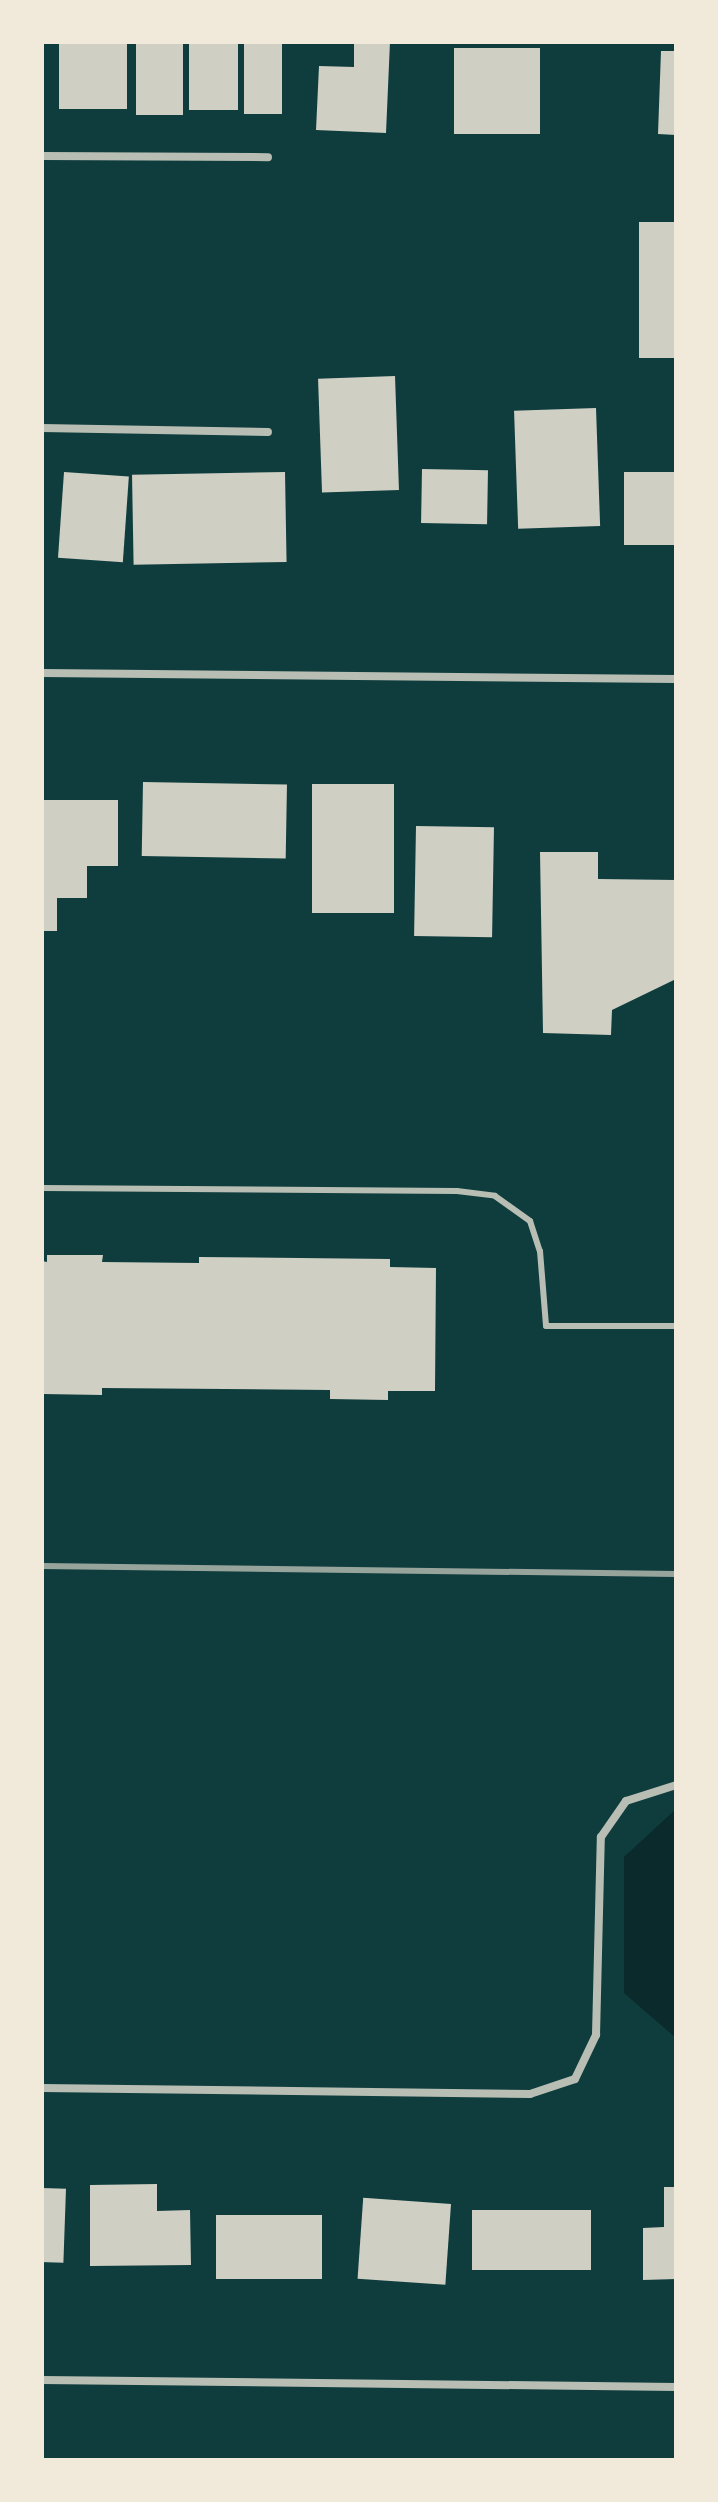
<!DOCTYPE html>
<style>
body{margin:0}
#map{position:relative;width:718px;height:2502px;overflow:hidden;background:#0f3d3e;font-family:"Playfair Display",serif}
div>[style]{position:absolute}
.water>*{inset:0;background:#0a2a2b}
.building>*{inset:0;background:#cfcfc3;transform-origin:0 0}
.service>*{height:6px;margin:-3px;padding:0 3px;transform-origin:3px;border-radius:3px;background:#b8beb3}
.minor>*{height:8px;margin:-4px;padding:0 4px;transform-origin:4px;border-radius:4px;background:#b8beb3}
.rail>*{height:6px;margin:-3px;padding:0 3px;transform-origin:3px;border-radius:3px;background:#97a49c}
span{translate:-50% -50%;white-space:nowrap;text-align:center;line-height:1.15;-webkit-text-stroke:8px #f1e9da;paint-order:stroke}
.frame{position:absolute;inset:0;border:44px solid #f1e9da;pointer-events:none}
</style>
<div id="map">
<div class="water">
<div style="clip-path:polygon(676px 1809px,676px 2038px,624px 1993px,624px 1857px)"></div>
</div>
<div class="building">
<div style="left:59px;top:42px;width:68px;height:67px"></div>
<div style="left:136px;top:42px;width:47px;height:73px"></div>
<div style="left:189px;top:42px;width:49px;height:68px"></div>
<div style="left:244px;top:42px;width:38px;height:72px"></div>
<div style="clip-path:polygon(354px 42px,390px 42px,386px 133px,316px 130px,319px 66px,354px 67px)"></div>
<div style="left:454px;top:48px;width:86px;height:86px"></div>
<div style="clip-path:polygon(661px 51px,676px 51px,676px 135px,658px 134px)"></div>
<div style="left:676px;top:222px;width:136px;height:37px;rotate:90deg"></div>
<div style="left:395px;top:376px;width:114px;height:77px;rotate:88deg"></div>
<div style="left:596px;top:408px;width:118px;height:82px;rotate:88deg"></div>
<div style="left:422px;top:469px;width:66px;height:54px;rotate:1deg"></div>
<div style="left:64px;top:472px;width:65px;height:86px;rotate:4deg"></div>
<div style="left:285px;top:472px;width:90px;height:153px;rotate:89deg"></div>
<div style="left:624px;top:472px;width:52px;height:73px"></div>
<div style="left:143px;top:782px;width:144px;height:74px;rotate:1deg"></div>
<div style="left:312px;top:784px;width:82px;height:129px"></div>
<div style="clip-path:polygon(42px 800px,118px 800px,118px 866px,87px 866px,87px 898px,57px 898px,57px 931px,42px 931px)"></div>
<div style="left:416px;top:826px;width:78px;height:110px;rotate:1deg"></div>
<div style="clip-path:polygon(540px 852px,598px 852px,598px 879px,676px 880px,676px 979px,612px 1010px,611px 1035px,543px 1033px)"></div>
<div style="clip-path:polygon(47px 1255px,103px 1255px,102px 1262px,199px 1263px,199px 1257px,390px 1259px,390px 1267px,436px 1268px,435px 1391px,388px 1391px,388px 1400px,330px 1399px,330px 1390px,102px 1388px,102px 1395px,43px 1394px,42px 1261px,47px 1262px)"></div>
<div style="clip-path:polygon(157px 2184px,157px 2211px,190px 2210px,191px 2265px,90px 2266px,90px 2185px)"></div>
<div style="clip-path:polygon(664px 2187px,676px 2187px,676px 2279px,643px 2280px,643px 2228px,664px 2227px)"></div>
<div style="left:42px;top:2188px;width:24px;height:74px;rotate:2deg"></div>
<div style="left:451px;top:2204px;width:81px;height:88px;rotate:94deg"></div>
<div style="left:472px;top:2210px;width:119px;height:60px"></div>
<div style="left:216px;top:2215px;width:106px;height:64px"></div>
</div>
<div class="service">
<div style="left:42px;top:1188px;width:415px;rotate:0.4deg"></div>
<div style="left:457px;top:1191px;width:38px;rotate:7deg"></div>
<div style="left:495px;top:1196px;width:43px;rotate:35.5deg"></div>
<div style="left:530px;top:1221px;width:32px;rotate:72deg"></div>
<div style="left:540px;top:1251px;width:75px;rotate:85.4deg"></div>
<div style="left:546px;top:1326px;width:130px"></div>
</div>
<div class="minor">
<div style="left:42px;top:156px;width:226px;rotate:0.3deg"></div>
<div style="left:42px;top:428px;width:226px;rotate:1deg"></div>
<div style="left:42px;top:673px;width:634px;rotate:0.54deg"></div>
<div style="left:42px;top:2088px;width:488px;rotate:0.7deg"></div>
<div style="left:530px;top:2094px;width:47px;rotate:-18.4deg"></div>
<div style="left:575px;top:2079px;width:49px;rotate:-64.5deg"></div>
<div style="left:596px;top:2035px;width:198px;rotate:-88.6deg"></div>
<div style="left:601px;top:1837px;width:44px;rotate:-55.2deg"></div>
<div style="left:626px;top:1801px;width:52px;rotate:-17.7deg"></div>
<div style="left:42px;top:2380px;width:634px;rotate:0.63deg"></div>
</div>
<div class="rail">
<div style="left:42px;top:1566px;width:634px;rotate:0.72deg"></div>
</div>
<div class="frame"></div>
</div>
